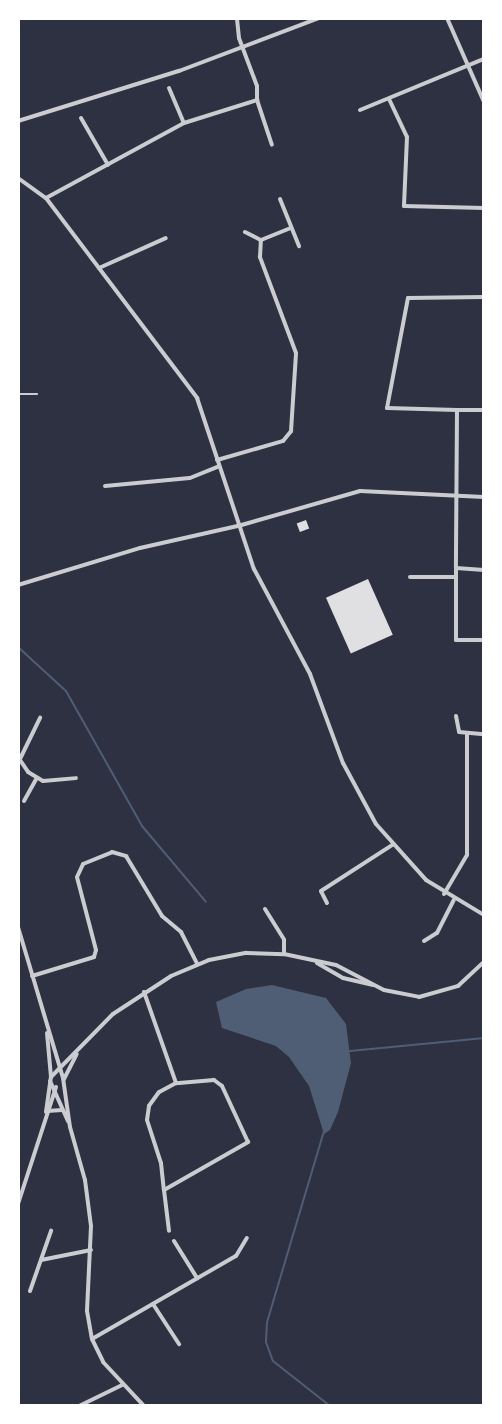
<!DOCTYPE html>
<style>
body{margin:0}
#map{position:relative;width:502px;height:1424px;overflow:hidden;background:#2d3142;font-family:Signika,sans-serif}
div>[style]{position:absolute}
.water>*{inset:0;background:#4f5d75}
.stream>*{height:2px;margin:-1px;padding:0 1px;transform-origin:1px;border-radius:1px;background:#4f5d75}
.building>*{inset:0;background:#e0e0e3;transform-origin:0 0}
.service>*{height:1.5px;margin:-0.75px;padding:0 0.75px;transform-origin:0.75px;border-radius:0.75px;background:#caccd0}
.minor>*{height:4px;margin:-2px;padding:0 2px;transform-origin:2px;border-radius:2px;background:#caccd0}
span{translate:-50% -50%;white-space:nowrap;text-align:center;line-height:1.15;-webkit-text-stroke:4.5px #fff;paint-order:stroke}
.frame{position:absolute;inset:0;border:20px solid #fff;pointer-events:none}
</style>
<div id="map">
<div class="water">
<div style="clip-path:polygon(272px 985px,326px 998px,346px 1024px,351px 1063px,338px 1112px,330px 1130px,324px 1134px,309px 1086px,289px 1057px,276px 1046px,222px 1028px,216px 1002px,246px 989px)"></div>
</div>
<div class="stream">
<div style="left:18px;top:647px;width:65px;rotate:42.5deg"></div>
<div style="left:66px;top:691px;width:155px;rotate:60.6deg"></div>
<div style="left:142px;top:826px;width:99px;rotate:49.9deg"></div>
<div style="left:350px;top:1051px;width:135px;rotate:-5.5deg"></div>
<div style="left:324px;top:1131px;width:199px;rotate:106.6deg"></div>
<div style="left:267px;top:1322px;width:20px;rotate:93deg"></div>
<div style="left:266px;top:1342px;width:20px;rotate:70deg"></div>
<div style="left:273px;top:1361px;width:73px;rotate:38.3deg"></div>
</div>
<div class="building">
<div style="left:306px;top:520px;width:9px;height:10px;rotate:69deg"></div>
<div style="left:368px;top:579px;width:61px;height:46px;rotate:66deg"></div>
</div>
<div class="service">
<div style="left:18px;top:394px;width:19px"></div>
</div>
<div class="minor">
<div style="left:447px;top:18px;width:92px;rotate:66.2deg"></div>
<div style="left:169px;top:88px;width:38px;rotate:67deg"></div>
<div style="left:389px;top:99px;width:42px;rotate:64.7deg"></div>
<div style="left:407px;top:137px;width:69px;rotate:92.5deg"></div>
<div style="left:404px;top:206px;width:80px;rotate:1.4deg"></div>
<div style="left:257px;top:100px;width:47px;rotate:71.6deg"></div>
<div style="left:360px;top:110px;width:134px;rotate:-22.4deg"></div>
<div style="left:81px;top:118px;width:54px;rotate:60.1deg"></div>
<div style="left:18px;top:121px;width:169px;rotate:-17.3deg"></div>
<div style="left:179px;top:71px;width:150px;rotate:-20.7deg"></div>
<div style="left:18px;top:178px;width:34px;rotate:36deg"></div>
<div style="left:46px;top:198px;width:251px;rotate:52.9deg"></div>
<div style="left:197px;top:398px;width:180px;rotate:71.6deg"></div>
<div style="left:254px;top:569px;width:119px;rotate:61.9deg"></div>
<div style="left:310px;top:674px;width:95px;rotate:69.7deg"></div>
<div style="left:343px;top:763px;width:69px;rotate:61.6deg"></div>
<div style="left:376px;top:824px;width:75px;rotate:48.2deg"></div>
<div style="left:426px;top:880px;width:68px;rotate:31.1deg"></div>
<div style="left:46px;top:198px;width:157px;rotate:-28.5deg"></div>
<div style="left:184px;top:123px;width:77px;rotate:-17.5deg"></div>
<div style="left:257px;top:100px;width:14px;rotate:-90deg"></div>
<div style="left:257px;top:86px;width:51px;rotate:-110.6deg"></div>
<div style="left:239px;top:38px;width:20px;rotate:-96deg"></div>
<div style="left:280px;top:199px;width:51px;rotate:68deg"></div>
<div style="left:245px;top:232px;width:18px;rotate:27deg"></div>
<div style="left:261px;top:240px;width:32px;rotate:-22deg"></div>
<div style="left:99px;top:268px;width:73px;rotate:-24.1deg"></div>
<div style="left:457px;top:410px;width:70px;rotate:-178.4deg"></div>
<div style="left:387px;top:408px;width:112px;rotate:-79.2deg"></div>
<div style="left:408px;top:298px;width:76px;rotate:-0.8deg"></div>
<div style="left:484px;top:410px;width:27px;rotate:180deg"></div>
<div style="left:457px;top:410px;width:158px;rotate:90.4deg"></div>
<div style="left:456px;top:568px;width:72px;rotate:90deg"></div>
<div style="left:456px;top:640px;width:28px"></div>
<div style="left:217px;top:460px;width:69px;rotate:-16.1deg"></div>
<div style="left:283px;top:441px;width:13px;rotate:-51deg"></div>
<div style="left:291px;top:431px;width:78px;rotate:-86.3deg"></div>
<div style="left:296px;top:353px;width:103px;rotate:-110.6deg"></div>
<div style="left:260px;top:257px;width:17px;rotate:-87deg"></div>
<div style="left:105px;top:486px;width:85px;rotate:-5.4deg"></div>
<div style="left:190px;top:478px;width:31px;rotate:-22deg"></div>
<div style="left:456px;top:568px;width:28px;rotate:4deg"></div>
<div style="left:410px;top:577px;width:46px"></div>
<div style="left:18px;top:585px;width:127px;rotate:-16.9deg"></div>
<div style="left:140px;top:548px;width:100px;rotate:-12.7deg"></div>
<div style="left:238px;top:526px;width:127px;rotate:-16deg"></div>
<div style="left:360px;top:491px;width:124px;rotate:2.8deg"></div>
<div style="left:456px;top:716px;width:16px;rotate:79deg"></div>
<div style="left:459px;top:732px;width:25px;rotate:5deg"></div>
<div style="left:18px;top:757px;width:18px;rotate:56deg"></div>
<div style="left:28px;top:772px;width:17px;rotate:31deg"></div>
<div style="left:43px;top:781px;width:33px;rotate:-5deg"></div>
<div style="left:20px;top:759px;width:46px;rotate:-64deg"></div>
<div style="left:24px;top:801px;width:26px;rotate:-61deg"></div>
<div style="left:444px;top:894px;width:45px;rotate:-59.5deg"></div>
<div style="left:467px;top:855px;width:121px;rotate:-90deg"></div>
<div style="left:327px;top:903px;width:13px;rotate:-117deg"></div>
<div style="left:321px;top:891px;width:85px;rotate:-32.9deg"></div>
<div style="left:265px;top:909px;width:36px;rotate:58deg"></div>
<div style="left:284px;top:940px;width:14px;rotate:90deg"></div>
<div style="left:18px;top:927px;width:158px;rotate:73.4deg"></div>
<div style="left:63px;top:1078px;width:49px;rotate:81.9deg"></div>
<div style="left:70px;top:1127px;width:55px;rotate:74.2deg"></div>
<div style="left:85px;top:1180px;width:46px;rotate:82.6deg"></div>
<div style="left:91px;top:1226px;width:85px;rotate:92.7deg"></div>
<div style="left:87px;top:1311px;width:28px;rotate:80deg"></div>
<div style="left:92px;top:1339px;width:25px;rotate:64deg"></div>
<div style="left:103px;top:1362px;width:60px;rotate:47deg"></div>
<div style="left:424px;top:941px;width:15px;rotate:-32deg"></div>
<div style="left:437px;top:933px;width:37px;rotate:-63deg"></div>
<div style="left:317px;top:963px;width:30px;rotate:30deg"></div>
<div style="left:343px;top:978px;width:31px;rotate:13deg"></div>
<div style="left:32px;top:976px;width:65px;rotate:-17deg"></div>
<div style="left:94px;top:957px;width:7px;rotate:-74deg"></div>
<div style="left:96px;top:950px;width:75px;rotate:-104.6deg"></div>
<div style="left:77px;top:877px;width:14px;rotate:-65deg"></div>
<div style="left:83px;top:864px;width:31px;rotate:-22deg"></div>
<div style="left:112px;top:852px;width:15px;rotate:16deg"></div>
<div style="left:126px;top:856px;width:70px;rotate:59deg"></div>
<div style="left:162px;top:916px;width:25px;rotate:40deg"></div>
<div style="left:181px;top:932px;width:36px;rotate:63deg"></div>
<div style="left:144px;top:992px;width:96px;rotate:70.6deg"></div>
<div style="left:47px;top:1033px;width:44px;rotate:84.8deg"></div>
<div style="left:64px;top:1079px;width:28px;rotate:-63deg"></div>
<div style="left:50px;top:1081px;width:44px;rotate:65.8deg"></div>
<div style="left:47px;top:1111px;width:15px;rotate:-4deg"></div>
<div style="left:46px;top:1112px;width:35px;rotate:-82deg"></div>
<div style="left:51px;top:1077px;width:88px;rotate:-45.5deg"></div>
<div style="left:113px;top:1014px;width:69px;rotate:-33.2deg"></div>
<div style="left:171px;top:976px;width:41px;rotate:-22.8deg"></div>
<div style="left:209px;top:960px;width:38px;rotate:-11deg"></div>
<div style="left:246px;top:953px;width:38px;rotate:2deg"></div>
<div style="left:284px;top:954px;width:53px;rotate:11.9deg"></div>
<div style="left:336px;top:965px;width:54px;rotate:27.5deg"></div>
<div style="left:384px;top:990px;width:36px;rotate:11deg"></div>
<div style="left:419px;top:997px;width:41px;rotate:-15.8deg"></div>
<div style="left:458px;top:986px;width:35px;rotate:-43deg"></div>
<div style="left:164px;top:1190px;width:97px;rotate:-29.7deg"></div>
<div style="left:248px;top:1142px;width:62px;rotate:-114.9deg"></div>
<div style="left:222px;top:1086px;width:10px;rotate:-143deg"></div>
<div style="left:214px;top:1080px;width:38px;rotate:175deg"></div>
<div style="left:176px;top:1083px;width:19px;rotate:152deg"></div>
<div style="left:159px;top:1092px;width:17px;rotate:126deg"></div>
<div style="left:149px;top:1106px;width:14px;rotate:98deg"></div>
<div style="left:147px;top:1120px;width:45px;rotate:72deg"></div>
<div style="left:161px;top:1163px;width:27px;rotate:84deg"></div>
<div style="left:164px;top:1190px;width:41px;rotate:83deg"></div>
<div style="left:18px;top:1204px;width:123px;rotate:-72deg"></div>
<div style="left:174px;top:1241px;width:44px;rotate:58.1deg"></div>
<div style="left:41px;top:1260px;width:51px;rotate:-11.3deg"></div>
<div style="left:30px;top:1291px;width:64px;rotate:-70.7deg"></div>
<div style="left:153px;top:1304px;width:48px;rotate:57deg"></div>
<div style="left:92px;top:1339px;width:166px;rotate:-30deg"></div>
<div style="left:236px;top:1256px;width:21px;rotate:-59deg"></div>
<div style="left:79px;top:1406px;width:48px;rotate:-26deg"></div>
</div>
<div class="frame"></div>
</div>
